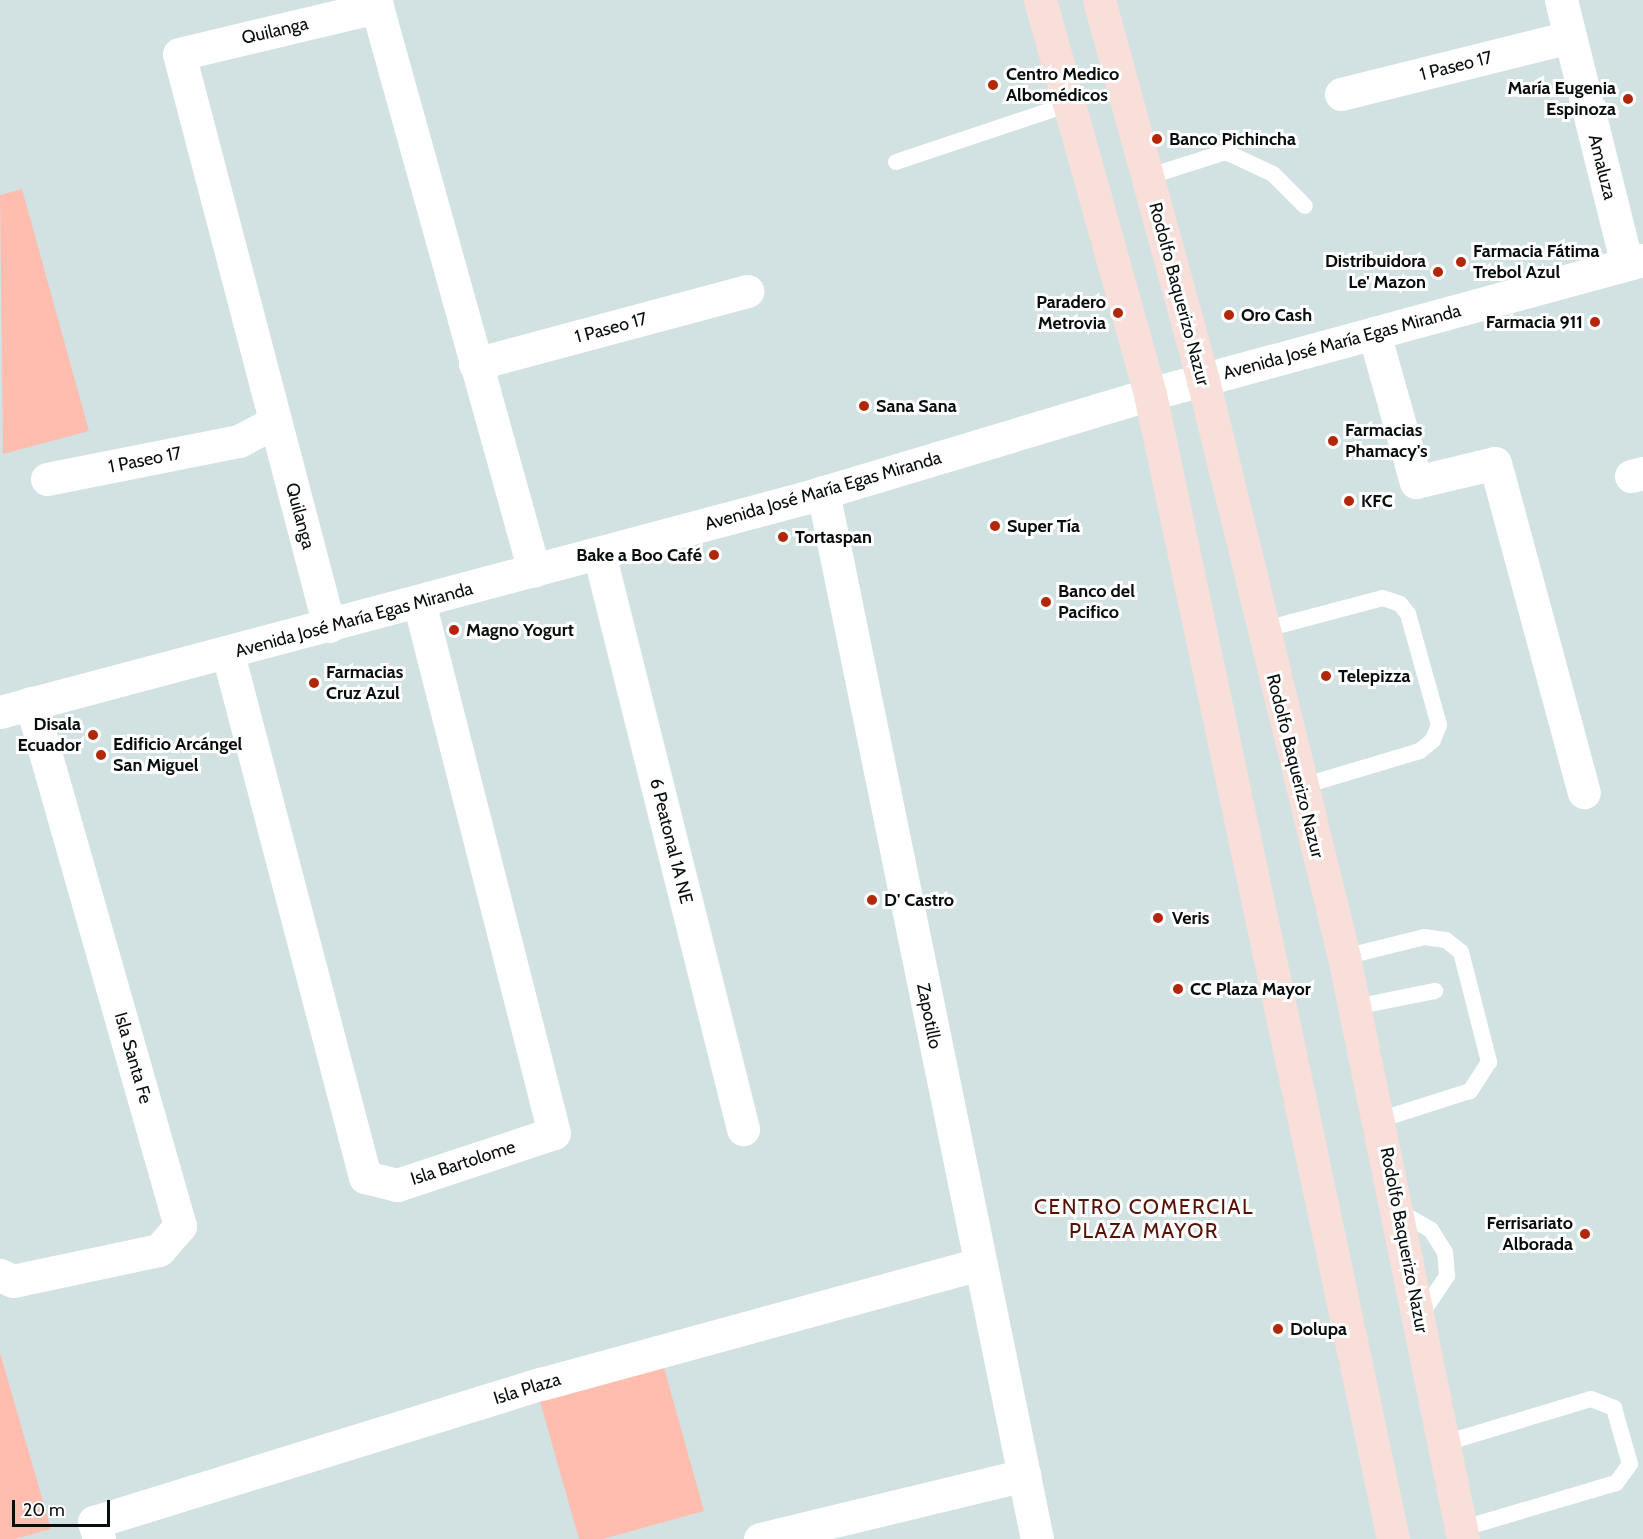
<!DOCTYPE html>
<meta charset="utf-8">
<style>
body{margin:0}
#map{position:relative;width:1643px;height:1539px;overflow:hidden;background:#d2e2e3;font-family:Cabin,sans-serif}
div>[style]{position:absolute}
.green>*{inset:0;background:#febdaf}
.service>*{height:16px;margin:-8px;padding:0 8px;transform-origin:8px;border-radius:8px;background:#fff}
.minor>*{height:33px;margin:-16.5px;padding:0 16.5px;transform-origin:16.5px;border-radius:16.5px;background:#fff}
.tertiary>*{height:33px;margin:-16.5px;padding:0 16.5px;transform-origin:16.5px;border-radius:16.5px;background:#fff}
.primary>*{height:33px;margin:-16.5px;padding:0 16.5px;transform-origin:16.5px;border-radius:16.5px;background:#f9dfd9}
.dots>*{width:16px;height:16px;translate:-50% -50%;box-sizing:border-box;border:3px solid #fff;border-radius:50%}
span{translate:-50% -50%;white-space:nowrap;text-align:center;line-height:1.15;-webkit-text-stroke:6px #fff;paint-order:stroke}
.street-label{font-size:18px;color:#080d0d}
.poi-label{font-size:18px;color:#080d0d;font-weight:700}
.left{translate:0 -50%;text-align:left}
.right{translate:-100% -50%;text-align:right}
.quarter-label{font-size:21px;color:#551206;letter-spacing:1.5px}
.scale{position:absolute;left:12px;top:1500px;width:98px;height:27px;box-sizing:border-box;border:3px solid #080d0d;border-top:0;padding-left:8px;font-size:18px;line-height:21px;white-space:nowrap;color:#080d0d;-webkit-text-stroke:4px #fff;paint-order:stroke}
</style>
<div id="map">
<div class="green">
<div style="clip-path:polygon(22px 189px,89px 431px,3px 454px,0 195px)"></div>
<div style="clip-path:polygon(0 1353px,51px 1529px,15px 1539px,0 1539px)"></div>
<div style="clip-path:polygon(663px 1364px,704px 1511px,603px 1539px,579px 1539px,539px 1398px)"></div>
</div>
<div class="service">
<div style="left:896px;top:162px;width:182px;rotate:-18.5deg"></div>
<div style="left:1147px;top:177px;width:83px;rotate:-17.6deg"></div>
<div style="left:1226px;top:152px;width:52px;rotate:25.1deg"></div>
<div style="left:1273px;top:174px;width:45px;rotate:45deg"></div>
<div style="left:1262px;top:630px;width:125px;rotate:-14.8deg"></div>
<div style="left:1383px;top:598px;width:18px;rotate:19deg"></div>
<div style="left:1400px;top:604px;width:13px;rotate:51deg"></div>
<div style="left:1408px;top:614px;width:115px;rotate:74.4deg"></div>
<div style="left:1439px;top:725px;width:16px;rotate:112deg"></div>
<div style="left:1433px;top:740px;width:17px;rotate:140deg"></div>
<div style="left:1420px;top:751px;width:126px;rotate:163.4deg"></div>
<div style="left:1344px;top:957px;width:82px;rotate:-14deg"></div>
<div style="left:1424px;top:937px;width:22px;rotate:8deg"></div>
<div style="left:1446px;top:940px;width:19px;rotate:39deg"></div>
<div style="left:1461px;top:952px;width:114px;rotate:75.7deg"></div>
<div style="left:1489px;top:1062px;width:35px;rotate:123deg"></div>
<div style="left:1470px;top:1091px;width:96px;rotate:162.3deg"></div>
<div style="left:1355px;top:1007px;width:82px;rotate:-11.3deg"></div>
<div style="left:1400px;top:1212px;width:36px;rotate:30deg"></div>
<div style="left:1431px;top:1230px;width:26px;rotate:58deg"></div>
<div style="left:1445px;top:1252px;width:24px;rotate:85deg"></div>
<div style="left:1447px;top:1276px;width:48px;rotate:124deg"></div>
<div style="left:1445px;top:1443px;width:152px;rotate:-16.8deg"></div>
<div style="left:1591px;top:1399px;width:25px;rotate:21deg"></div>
<div style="left:1614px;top:1408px;width:58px;rotate:74.1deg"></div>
<div style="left:1630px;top:1464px;width:24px;rotate:126deg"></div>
<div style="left:1616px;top:1483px;width:162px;rotate:163.5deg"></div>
</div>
<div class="minor">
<div style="left:1561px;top:0;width:272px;rotate:76deg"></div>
<div style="left:1341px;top:94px;width:236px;rotate:-14deg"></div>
<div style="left:1374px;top:333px;width:155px;rotate:74.3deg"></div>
<div style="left:1416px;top:482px;width:81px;rotate:-13.5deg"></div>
<div style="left:1495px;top:463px;width:341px;rotate:74.9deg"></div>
<div style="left:475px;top:364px;width:282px;rotate:-15deg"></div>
<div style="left:1631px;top:476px;width:12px;rotate:-14deg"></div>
<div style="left:47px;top:479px;width:196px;rotate:-11.2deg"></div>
<div style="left:239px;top:441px;width:40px;rotate:-28deg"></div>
<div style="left:823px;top:492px;width:1069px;rotate:78.45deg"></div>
<div style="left:599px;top:553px;width:594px;rotate:75.96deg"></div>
<div style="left:329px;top:626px;width:591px;rotate:-104.69deg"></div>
<div style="left:179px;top:54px;width:204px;rotate:-13.4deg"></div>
<div style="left:377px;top:7px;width:585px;rotate:74.44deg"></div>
<div style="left:228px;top:654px;width:541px;rotate:75.32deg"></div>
<div style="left:365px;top:1177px;width:33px;rotate:14deg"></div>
<div style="left:397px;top:1185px;width:165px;rotate:-18.3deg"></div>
<div style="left:554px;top:1133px;width:548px;rotate:-104.26deg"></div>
<div style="left:0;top:1275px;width:14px;rotate:25deg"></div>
<div style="left:13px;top:1281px;width:149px;rotate:-12deg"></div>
<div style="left:159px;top:1250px;width:32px;rotate:-49deg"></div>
<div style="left:180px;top:1226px;width:544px;rotate:-105.9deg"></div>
<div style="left:99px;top:1539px;width:18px;rotate:-106deg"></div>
<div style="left:94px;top:1522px;width:468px;rotate:-17.2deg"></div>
<div style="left:541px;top:1384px;width:455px;rotate:-15.3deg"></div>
<div style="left:760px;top:1539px;width:272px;rotate:-13.6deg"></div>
</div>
<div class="tertiary">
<div style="left:0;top:712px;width:832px;rotate:-14.9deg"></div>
<div style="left:804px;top:498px;width:361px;rotate:-16.7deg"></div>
<div style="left:1150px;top:394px;width:511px;rotate:-15.21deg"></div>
</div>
<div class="primary">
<div style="left:1040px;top:0;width:409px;rotate:74.4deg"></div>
<div style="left:1150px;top:394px;width:1171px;rotate:78.02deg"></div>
<div style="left:1099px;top:0;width:394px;rotate:74.7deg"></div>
<div style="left:1203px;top:380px;width:594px;rotate:76.27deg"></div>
<div style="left:1344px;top:957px;width:594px;rotate:78.44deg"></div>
</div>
<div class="dots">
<div style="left:993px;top:85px;background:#b32709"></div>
<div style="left:1628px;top:99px;background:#b32709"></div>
<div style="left:1157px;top:139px;background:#b32709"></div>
<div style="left:1461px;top:262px;background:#b32709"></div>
<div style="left:1438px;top:272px;background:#b32709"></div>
<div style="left:1118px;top:313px;background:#b32709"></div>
<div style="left:1229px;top:315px;background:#b32709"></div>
<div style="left:1595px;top:322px;background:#b32709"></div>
<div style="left:864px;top:406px;background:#b32709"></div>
<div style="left:1333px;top:441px;background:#b32709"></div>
<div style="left:1349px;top:501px;background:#b32709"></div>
<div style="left:995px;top:526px;background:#b32709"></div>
<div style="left:783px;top:537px;background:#b32709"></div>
<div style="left:714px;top:555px;background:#b32709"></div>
<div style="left:1046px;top:602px;background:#b32709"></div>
<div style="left:454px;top:630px;background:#b32709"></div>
<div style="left:1326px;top:676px;background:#b32709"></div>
<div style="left:314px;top:683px;background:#b32709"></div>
<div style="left:93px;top:735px;background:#b32709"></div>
<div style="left:101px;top:755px;background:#b32709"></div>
<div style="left:872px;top:900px;background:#b32709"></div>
<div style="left:1158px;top:918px;background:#b32709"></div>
<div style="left:1178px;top:989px;background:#b32709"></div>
<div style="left:1585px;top:1234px;background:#b32709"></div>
<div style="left:1278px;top:1329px;background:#b32709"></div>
</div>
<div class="street-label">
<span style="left:275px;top:31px;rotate:-13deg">Quilanga</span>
<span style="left:1456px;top:66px;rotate:-14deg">1 Paseo 17</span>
<span style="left:1602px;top:167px;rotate:76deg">Amaluza</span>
<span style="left:1179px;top:294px;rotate:75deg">Rodolfo Baquerizo Nazur</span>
<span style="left:611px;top:328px;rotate:-15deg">1 Paseo 17</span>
<span style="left:1342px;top:342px;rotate:-15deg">Avenida José María Egas Miranda</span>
<span style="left:145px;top:460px;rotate:-11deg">1 Paseo 17</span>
<span style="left:823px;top:491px;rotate:-16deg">Avenida José María Egas Miranda</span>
<span style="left:300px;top:516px;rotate:75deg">Quilanga</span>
<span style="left:354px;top:620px;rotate:-15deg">Avenida José María Egas Miranda</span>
<span style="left:1295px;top:766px;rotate:76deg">Rodolfo Baquerizo Nazur</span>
<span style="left:671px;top:841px;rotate:76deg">6 Peatonal 1A NE</span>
<span style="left:929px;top:1016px;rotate:79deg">Zapotillo</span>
<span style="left:133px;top:1058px;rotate:74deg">Isla Santa Fe</span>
<span style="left:463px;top:1163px;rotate:-18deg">Isla Bartolome</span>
<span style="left:1404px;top:1240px;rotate:79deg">Rodolfo Baquerizo Nazur</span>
<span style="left:527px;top:1389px;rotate:-17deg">Isla Plaza</span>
</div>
<div class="poi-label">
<span class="left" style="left:1006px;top:85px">Centro Medico<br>Albomédicos</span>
<span class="right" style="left:1616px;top:99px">María Eugenia<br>Espinoza</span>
<span class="left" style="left:1169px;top:139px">Banco Pichincha</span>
<span class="left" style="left:1473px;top:262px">Farmacia Fátima<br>Trebol Azul</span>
<span class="right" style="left:1426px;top:272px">Distribuidora<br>Le' Mazon</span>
<span class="right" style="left:1106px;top:313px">Paradero<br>Metrovia</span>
<span class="left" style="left:1241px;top:315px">Oro Cash</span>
<span class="right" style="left:1583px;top:322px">Farmacia 911</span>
<span class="left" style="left:876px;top:406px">Sana Sana</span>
<span class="left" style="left:1345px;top:441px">Farmacias<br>Phamacy's</span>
<span class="left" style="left:1361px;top:501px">KFC</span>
<span class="left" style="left:1007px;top:526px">Super Tía</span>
<span class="left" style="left:795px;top:537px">Tortaspan</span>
<span class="right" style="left:702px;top:555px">Bake a Boo Café</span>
<span class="left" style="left:1058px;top:602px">Banco del<br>Pacifico</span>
<span class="left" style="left:466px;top:630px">Magno Yogurt</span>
<span class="left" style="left:326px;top:683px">Farmacias<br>Cruz Azul</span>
<span class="left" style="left:1338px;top:676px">Telepizza</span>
<span class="right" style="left:81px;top:735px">Disala<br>Ecuador</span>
<span class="left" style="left:113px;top:755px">Edificio Arcángel<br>San Miguel</span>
<span class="left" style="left:884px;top:900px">D' Castro</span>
<span class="left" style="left:1172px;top:918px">Veris</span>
<span class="left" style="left:1190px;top:989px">CC Plaza Mayor</span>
<span class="right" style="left:1573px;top:1234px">Ferrisariato<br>Alborada</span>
<span class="left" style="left:1290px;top:1329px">Dolupa</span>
</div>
<div class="quarter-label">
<span style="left:1144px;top:1219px">CENTRO COMERCIAL<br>PLAZA MAYOR</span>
</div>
<div class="scale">20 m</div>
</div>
